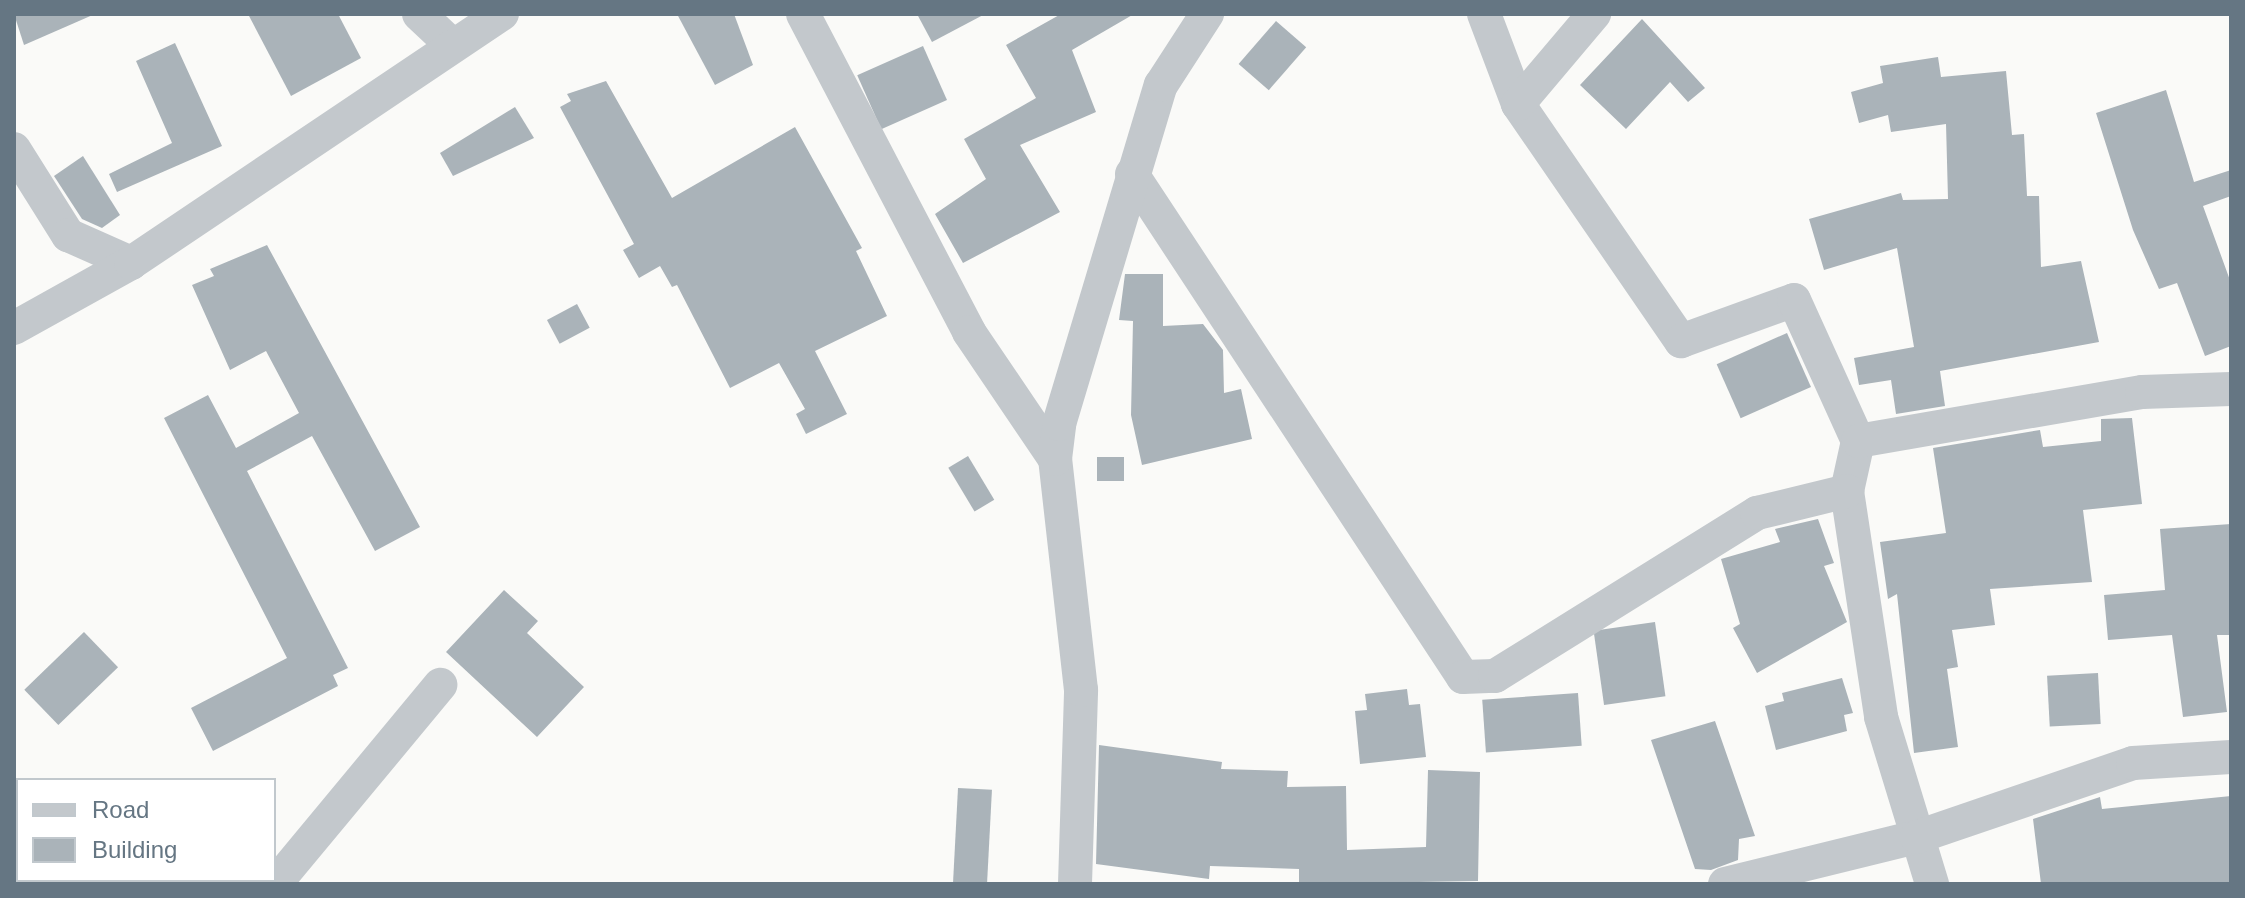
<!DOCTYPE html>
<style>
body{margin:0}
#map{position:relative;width:2245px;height:898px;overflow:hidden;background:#fafaf8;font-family:Arial,sans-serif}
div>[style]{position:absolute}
.building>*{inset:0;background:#aab3b9;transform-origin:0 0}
.minor>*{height:34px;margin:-17px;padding:0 17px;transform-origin:17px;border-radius:17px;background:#c3c8cc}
span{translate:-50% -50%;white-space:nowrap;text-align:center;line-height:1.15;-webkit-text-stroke:8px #fff;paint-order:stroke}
.frame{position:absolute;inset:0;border:16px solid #657683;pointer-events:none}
.legend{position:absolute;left:16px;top:778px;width:260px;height:104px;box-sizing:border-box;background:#fff;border:2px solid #c1c8cd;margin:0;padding:10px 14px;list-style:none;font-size:24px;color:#657683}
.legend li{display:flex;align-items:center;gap:16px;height:40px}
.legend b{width:40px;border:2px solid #c1c8cd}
</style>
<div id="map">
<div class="building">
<div style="clip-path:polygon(14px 14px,95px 14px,24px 45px)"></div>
<div style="clip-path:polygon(248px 14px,338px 14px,361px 58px,291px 96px)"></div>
<div style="clip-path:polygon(677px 14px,734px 14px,753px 65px,715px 85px)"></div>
<div style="clip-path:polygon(917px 14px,985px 14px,932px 42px)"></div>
<div style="clip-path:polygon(1061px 14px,1134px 14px,1072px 50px,1096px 112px,1020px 145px,1060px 212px,963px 263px,935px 214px,986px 179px,964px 139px,1036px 98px,1006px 45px)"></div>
<div style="clip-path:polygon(1642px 19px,1705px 88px,1688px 102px,1670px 82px,1626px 129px,1580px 85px)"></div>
<div style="left:1276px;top:21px;width:40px;height:57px;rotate:41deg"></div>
<div style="clip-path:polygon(175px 43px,222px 146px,117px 192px,109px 174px,172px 143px,136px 61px)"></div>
<div style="left:923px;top:46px;width:59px;height:72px;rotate:66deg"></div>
<div style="clip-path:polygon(1938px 57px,1941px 77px,2006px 71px,2012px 135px,2024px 134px,2027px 196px,2039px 196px,2041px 267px,2081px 261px,2099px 342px,1940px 371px,1945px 406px,1896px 414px,1891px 380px,1859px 385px,1854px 358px,1914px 347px,1897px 248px,1824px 270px,1809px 219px,1901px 193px,1903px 200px,1948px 199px,1946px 124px,1891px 132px,1888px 115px,1859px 123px,1851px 92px,1883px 83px,1880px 66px)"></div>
<div style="clip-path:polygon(606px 81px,672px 198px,795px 127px,862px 248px,856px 251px,887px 316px,815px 351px,847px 414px,806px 434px,796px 414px,805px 409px,779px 363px,730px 388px,677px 285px,672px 287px,660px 266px,639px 278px,623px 250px,634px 244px,560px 107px,571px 101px,567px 94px)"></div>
<div style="clip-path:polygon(2166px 90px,2194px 182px,2231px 170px,2231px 196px,2203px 206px,2231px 283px,2231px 346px,2205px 356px,2177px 283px,2159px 289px,2133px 230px,2096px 113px)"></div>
<div style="clip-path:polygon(515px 107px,534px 138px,453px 176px,440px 153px)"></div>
<div style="clip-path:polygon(83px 156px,120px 215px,102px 228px,82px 219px,54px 176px)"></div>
<div style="clip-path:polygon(267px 245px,420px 527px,375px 551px,312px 436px,247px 471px,348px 668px,333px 675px,338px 686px,213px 751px,191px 708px,287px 658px,164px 418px,208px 395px,236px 448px,299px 413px,266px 351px,230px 370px,192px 285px,214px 276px,210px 269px)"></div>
<div style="clip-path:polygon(1125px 274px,1163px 274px,1163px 326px,1203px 324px,1223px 350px,1224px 393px,1241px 389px,1252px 439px,1142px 465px,1131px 415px,1133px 321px,1119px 320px)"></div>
<div style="left:577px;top:304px;width:27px;height:34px;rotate:62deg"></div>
<div style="left:1787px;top:333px;width:59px;height:77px;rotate:66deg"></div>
<div style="clip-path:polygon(2132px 418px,2142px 504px,2083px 510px,2092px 582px,1990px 589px,1995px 625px,1952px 630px,1958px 667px,1947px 669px,1958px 747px,1914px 753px,1897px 594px,1888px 599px,1880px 542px,1946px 533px,1933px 448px,2040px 430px,2043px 447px,2101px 441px,2101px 419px)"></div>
<div style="left:968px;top:456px;width:51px;height:23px;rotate:59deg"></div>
<div style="left:1097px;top:457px;width:27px;height:24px"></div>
<div style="clip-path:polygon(1818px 519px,1834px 563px,1824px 566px,1847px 622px,1757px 673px,1733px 628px,1740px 624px,1721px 559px,1780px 542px,1775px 529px)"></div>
<div style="clip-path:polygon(2231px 524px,2231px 635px,2217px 635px,2227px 712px,2183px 717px,2172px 635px,2108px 640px,2104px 595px,2165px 590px,2160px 529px)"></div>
<div style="clip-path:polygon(504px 590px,538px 621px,527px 633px,584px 687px,537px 737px,446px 652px)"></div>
<div style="left:1655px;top:622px;width:75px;height:62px;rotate:82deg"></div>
<div style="left:84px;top:632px;width:49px;height:83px;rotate:46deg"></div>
<div style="left:2098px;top:673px;width:51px;height:51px;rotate:87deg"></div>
<div style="clip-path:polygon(1842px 678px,1853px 713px,1844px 715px,1847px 731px,1776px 750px,1765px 706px,1784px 701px,1782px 693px)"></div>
<div style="clip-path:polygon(1407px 689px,1409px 705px,1420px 704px,1426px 757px,1360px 764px,1355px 711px,1367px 710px,1365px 694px)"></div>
<div style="left:1578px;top:693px;width:53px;height:96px;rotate:86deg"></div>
<div style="clip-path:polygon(1715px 721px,1755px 836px,1739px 839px,1738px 860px,1711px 870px,1695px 869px,1651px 740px)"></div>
<div style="clip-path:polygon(1099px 745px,1222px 762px,1221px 769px,1288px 771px,1287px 787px,1346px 786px,1347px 850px,1426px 847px,1428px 770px,1480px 772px,1478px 881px,1299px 884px,1299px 869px,1210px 866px,1209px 879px,1096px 864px)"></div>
<div style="left:958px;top:788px;width:34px;height:96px;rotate:3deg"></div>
<div style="clip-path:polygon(2231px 796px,2231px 884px,2041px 884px,2033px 819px,2100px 797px,2102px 809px)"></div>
</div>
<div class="minor">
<div style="left:419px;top:14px;width:45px;rotate:43.2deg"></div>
<div style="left:803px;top:14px;width:359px;rotate:62.4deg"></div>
<div style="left:969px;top:332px;width:153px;rotate:55.9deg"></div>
<div style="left:1484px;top:14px;width:96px;rotate:69.3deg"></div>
<div style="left:1518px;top:104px;width:288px;rotate:55.5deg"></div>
<div style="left:1681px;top:341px;width:120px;rotate:-19.9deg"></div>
<div style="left:1794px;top:300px;width:155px;rotate:65.6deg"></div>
<div style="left:1858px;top:441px;width:51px;rotate:102.4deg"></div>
<div style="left:1847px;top:491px;width:229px;rotate:81.4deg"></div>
<div style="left:1881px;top:717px;width:175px;rotate:73deg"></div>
<div style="left:1518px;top:104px;width:118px;rotate:-49.8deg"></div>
<div style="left:14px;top:149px;width:102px;rotate:57.9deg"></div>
<div style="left:68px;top:235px;width:69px;rotate:24deg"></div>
<div style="left:1132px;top:174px;width:602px;rotate:56.65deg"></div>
<div style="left:1463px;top:677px;width:32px;rotate:-2deg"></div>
<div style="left:1495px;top:676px;width:309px;rotate:-31.9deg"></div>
<div style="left:1757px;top:513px;width:93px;rotate:-13.7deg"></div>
<div style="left:14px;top:328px;width:134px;rotate:-29.1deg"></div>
<div style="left:131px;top:263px;width:447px;rotate:-33.9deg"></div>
<div style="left:1858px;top:441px;width:288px;rotate:-9.8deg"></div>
<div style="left:2142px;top:392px;width:89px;rotate:-1.9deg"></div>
<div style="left:275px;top:884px;width:259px;rotate:-50.3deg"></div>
<div style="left:1075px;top:884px;width:194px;rotate:-88.2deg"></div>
<div style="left:1081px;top:690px;width:232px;rotate:-96.4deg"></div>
<div style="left:1055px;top:459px;width:35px;rotate:-83deg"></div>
<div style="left:1059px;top:424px;width:354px;rotate:-73.3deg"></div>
<div style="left:1161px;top:85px;width:85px;rotate:-57.1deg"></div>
<div style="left:1725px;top:884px;width:198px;rotate:-13.8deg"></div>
<div style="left:1917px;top:837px;width:228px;rotate:-18.9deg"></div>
<div style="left:2133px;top:763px;width:98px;rotate:-3.5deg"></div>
</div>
<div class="frame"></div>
<ul class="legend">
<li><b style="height:10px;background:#c3c8cc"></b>Road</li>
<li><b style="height:22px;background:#aab3b9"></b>Building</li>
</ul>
</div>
